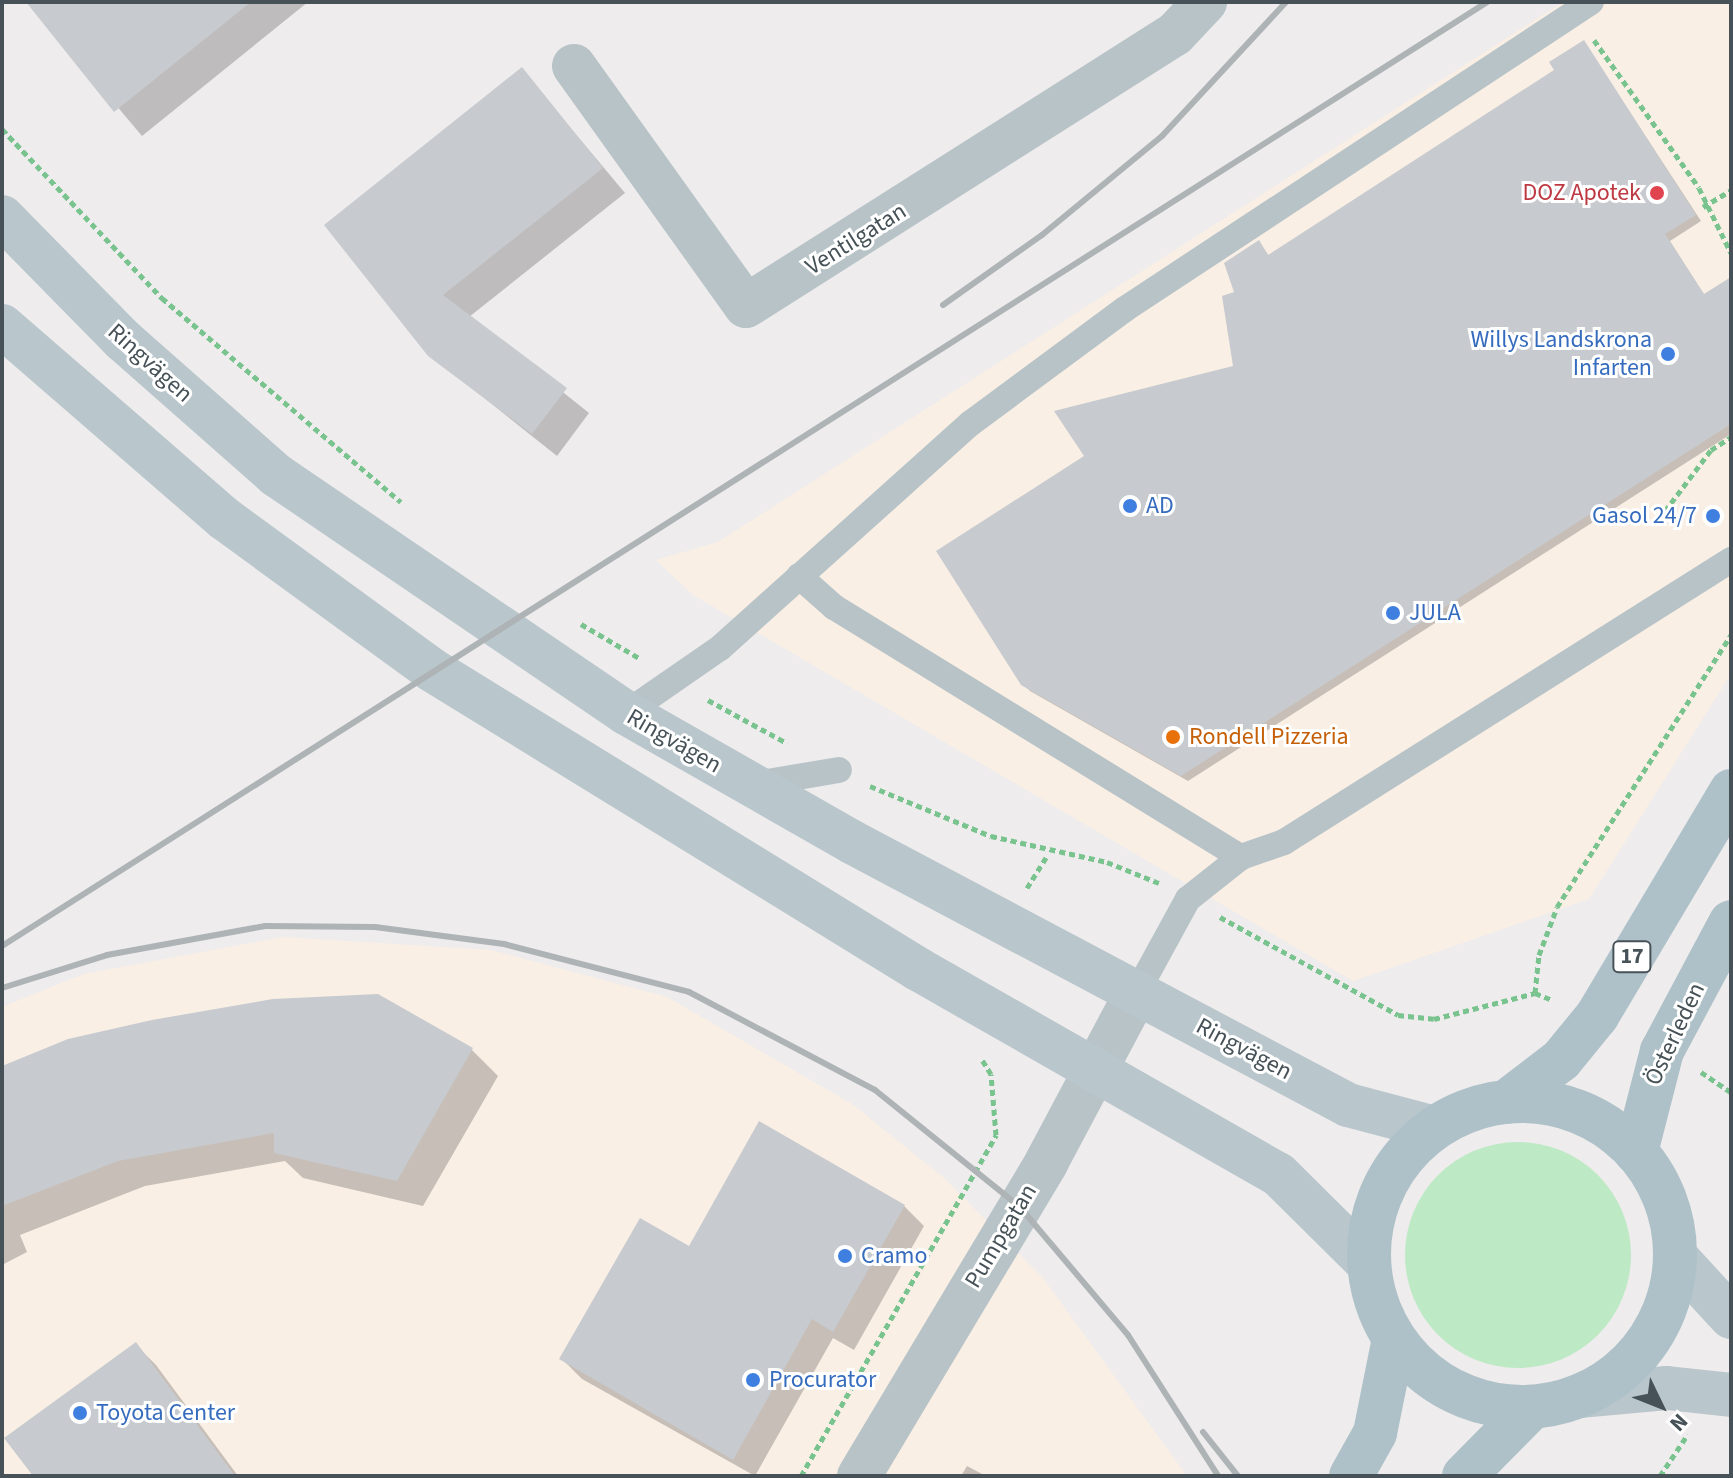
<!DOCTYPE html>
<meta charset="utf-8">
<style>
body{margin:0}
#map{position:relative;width:1733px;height:1478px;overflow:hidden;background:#eeecec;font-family:"Source Sans 3",sans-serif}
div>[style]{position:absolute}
.commercial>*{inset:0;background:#f9efe5}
.green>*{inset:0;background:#bde9c5}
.round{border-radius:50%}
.shadow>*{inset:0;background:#0003}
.building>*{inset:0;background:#c7cace}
.path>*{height:5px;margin-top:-2.5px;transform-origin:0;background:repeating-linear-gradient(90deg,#79c38f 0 6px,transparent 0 10px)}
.lane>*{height:26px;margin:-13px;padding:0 13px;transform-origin:13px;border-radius:13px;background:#b8c3c7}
.street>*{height:44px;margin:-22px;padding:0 22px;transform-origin:22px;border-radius:22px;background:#b8c3c7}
.secondary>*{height:44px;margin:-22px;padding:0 22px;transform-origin:22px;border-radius:22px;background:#b9c6cc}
.primary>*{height:44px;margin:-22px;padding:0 22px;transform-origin:22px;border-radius:22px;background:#aec1c8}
.primary>.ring{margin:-22px;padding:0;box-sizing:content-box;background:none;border:44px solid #aec1c8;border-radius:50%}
.rail>*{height:6px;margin:-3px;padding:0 3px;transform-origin:3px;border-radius:3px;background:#aeb3b5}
.dots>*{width:22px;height:22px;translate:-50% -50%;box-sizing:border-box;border:4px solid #fff;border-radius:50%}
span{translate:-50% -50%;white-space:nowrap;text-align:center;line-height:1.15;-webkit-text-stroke:6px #fff;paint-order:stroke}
.shield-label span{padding:2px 6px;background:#fff;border:2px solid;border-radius:6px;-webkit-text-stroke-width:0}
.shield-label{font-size:22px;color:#465257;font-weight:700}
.health-label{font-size:24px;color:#be3a42}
.right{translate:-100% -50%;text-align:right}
.street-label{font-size:24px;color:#465257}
.shop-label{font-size:24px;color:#366cbe}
.left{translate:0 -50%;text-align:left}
.food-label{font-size:24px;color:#c56008}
.frame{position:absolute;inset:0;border:4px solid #465257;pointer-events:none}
.north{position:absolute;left:1621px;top:1366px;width:80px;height:80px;-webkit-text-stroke:6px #fff;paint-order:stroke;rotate:133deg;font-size:22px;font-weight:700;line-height:32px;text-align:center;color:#465257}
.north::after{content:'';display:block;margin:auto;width:28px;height:36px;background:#465257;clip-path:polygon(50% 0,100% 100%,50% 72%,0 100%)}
</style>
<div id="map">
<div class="commercial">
<div style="clip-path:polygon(1563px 2px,1731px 2px,1731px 674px,1589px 899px,1353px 981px,693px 595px,656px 560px,718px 542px)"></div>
<div style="clip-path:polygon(283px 937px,491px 950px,667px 997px,852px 1104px,944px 1178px,1043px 1278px,1187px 1476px,2px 1476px,2px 1007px,84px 974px)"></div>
</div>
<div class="green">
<div class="round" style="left:1405px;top:1142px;width:226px;height:226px"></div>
</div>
<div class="shadow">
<div style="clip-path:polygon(29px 2px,308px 2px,142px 136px)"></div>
<div style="clip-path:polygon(1584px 42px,1701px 221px,1670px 241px,1705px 296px,1731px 290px,1731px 434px,1188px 781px,1030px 691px,1023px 684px,1086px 457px,1235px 367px,1237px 294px,1259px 242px,1269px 256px,1557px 70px)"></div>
<div style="clip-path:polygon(522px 70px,625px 193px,469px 317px,589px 413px,557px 456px,429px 354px,327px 225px)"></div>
<div style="clip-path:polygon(472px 1050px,498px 1076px,423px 1206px,303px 1178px,285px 1161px,145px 1186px,20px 1235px,27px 1252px,2px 1265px,2px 1070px)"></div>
<div style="clip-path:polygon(904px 1206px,924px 1226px,854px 1350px,833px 1338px,755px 1476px,582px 1379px,562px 1359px,690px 1249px)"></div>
<div style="clip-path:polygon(136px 1345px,156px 1365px,238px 1476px,35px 1476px)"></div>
<div style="clip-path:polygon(967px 1466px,986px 1476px,961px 1476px)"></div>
</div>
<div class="building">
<div style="clip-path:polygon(26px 2px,251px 2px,114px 112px)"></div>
<div style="clip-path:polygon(1584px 40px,1696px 215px,1665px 234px,1704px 294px,1731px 277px,1731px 424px,1181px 776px,1021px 685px,936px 551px,1084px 456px,1054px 411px,1233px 366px,1222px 296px,1234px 292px,1224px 263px,1259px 240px,1268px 255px,1554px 70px,1549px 62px)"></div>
<div style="clip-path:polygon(522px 67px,603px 168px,443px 295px,567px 388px,532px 434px,428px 356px,324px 225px)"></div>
<div style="clip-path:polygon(378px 994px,473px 1048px,397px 1181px,274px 1153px,274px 1133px,118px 1161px,2px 1206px,2px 1066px,68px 1039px,152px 1020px,273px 999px)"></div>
<div style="clip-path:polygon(759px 1121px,905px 1205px,833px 1332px,812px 1319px,733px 1460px,559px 1359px,640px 1218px,689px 1246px)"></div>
<div style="clip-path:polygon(136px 1342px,235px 1476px,33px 1476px,4px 1438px)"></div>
</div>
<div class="path">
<div style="left:1594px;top:40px;width:181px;rotate:54.6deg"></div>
<div style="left:1699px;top:188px;width:72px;rotate:63.8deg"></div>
<div style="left:2px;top:129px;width:233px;rotate:46.6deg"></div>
<div style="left:162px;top:298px;width:314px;rotate:40.5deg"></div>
<div style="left:1703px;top:207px;width:33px;rotate:-31deg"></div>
<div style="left:1665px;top:511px;width:76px;rotate:-53deg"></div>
<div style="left:1711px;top:450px;width:24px;rotate:-33deg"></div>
<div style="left:581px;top:624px;width:69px;rotate:30.3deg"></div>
<div style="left:708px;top:700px;width:90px;rotate:28.6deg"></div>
<div style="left:870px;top:786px;width:131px;rotate:22.5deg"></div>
<div style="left:991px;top:836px;width:119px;rotate:12.6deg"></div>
<div style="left:1107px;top:862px;width:56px;rotate:22deg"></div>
<div style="left:1027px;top:888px;width:39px;rotate:-58deg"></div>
<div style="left:1220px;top:917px;width:203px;rotate:28.8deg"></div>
<div style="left:1398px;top:1015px;width:36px;rotate:6deg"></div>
<div style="left:1434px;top:1019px;width:104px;rotate:-14.4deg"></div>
<div style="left:1535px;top:993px;width:18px;rotate:22deg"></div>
<div style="left:1535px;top:993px;width:38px;rotate:-84deg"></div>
<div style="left:1539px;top:955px;width:51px;rotate:-69.4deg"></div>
<div style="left:1557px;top:907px;width:323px;rotate:-57.4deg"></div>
<div style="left:1701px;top:1072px;width:36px;rotate:34deg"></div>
<div style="left:801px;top:1476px;width:393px;rotate:-60.2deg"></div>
<div style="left:996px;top:1135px;width:61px;rotate:-94.7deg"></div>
<div style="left:991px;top:1074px;width:19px;rotate:-122deg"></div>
<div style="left:1660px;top:1476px;width:50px;rotate:-56.3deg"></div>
</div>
<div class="lane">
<div style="left:799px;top:576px;width:47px;rotate:41.5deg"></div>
<div style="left:834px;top:607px;width:478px;rotate:31.6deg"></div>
<div style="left:626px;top:713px;width:114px;rotate:-34.7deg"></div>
<div style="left:720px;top:648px;width:337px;rotate:-41.9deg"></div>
<div style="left:971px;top:423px;width:192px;rotate:-36.5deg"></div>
<div style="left:1125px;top:309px;width:558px;rotate:-33.38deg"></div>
<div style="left:756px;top:784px;width:84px;rotate:-9.6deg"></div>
<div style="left:1137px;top:992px;width:106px;rotate:-61.3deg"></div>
<div style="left:1188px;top:899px;width:68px;rotate:-38.4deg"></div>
<div style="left:1241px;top:857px;width:46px;rotate:-19.2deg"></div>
<div style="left:1284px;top:842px;width:529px;rotate:-32.25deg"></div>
</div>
<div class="street">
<div style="left:574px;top:66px;width:295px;rotate:54.4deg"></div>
<div style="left:746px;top:306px;width:508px;rotate:-32.38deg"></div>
<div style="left:1175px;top:34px;width:44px;rotate:-46.8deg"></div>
<div style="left:859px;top:1476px;width:365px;rotate:-59.1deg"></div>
<div style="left:1046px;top:1163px;width:194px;rotate:-62deg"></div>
</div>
<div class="secondary">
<div style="left:2px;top:217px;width:173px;rotate:45.5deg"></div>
<div style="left:123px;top:340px;width:204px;rotate:41.4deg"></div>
<div style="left:276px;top:475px;width:423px;rotate:34.2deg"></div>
<div style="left:626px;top:713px;width:260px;rotate:29.7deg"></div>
<div style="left:852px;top:842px;width:561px;rotate:27.93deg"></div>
<div style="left:1348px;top:1105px;width:90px;rotate:14.8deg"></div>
<div style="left:2px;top:326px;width:295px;rotate:40.9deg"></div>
<div style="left:225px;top:519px;width:256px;rotate:36.1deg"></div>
<div style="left:432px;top:670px;width:571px;rotate:31.6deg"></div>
<div style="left:918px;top:969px;width:414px;rotate:29.7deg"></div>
<div style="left:1278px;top:1174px;width:128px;rotate:44.7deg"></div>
<div style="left:1675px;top:1256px;width:83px;rotate:47.4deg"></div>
<div style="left:1579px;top:1396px;width:88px;rotate:-5.2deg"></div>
<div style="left:1667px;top:1388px;width:64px;rotate:6.2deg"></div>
</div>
<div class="primary">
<div class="ring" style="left:1369px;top:1101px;width:262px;height:262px"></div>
<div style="left:1506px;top:1102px;width:69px;rotate:-37.4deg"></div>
<div style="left:1561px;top:1060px;width:57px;rotate:-50.7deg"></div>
<div style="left:1597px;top:1016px;width:262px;rotate:-59.2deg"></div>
<div style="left:1636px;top:1152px;width:104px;rotate:-75.6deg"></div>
<div style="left:1662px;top:1051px;width:146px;rotate:-61.9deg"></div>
<div style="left:1351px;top:1476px;width:49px;rotate:-60.8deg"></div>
<div style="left:1375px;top:1433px;width:96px;rotate:-78.6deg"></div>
<div style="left:1464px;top:1476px;width:97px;rotate:-45.4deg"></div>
</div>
<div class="rail">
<div style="left:943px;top:305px;width:121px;rotate:-35.3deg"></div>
<div style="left:1042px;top:235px;width:156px;rotate:-39.5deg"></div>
<div style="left:1162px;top:136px;width:183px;rotate:-47.2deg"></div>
<div style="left:2px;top:946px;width:1760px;rotate:-32.44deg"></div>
<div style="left:2px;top:988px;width:110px;rotate:-17.4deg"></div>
<div style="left:107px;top:955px;width:161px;rotate:-10.4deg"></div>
<div style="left:265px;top:926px;width:110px;rotate:0.5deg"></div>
<div style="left:375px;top:927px;width:130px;rotate:7.5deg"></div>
<div style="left:504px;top:944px;width:191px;rotate:14.5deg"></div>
<div style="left:689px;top:992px;width:210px;rotate:27.8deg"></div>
<div style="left:875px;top:1090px;width:185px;rotate:38.9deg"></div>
<div style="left:1019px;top:1206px;width:169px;rotate:49.8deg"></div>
<div style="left:1128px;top:1335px;width:167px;rotate:57.4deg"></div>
<div style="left:1203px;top:1432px;width:56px;rotate:51.5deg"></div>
</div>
<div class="dots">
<div style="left:1657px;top:193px;background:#e0444e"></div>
<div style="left:1668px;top:354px;background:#3f7fe0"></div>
<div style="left:1130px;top:506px;background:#3f7fe0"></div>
<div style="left:1713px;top:516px;background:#3f7fe0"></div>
<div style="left:1393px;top:613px;background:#3f7fe0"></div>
<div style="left:1173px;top:737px;background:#e8710a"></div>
<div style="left:845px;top:1256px;background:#3f7fe0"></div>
<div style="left:753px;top:1380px;background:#3f7fe0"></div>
<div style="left:80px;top:1413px;background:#3f7fe0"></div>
</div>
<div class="shield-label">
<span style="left:1632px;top:957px">17</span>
</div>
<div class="health-label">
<span class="right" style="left:1641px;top:193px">DOZ Apotek</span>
</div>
<div class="street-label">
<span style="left:856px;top:239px;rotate:-32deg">Ventilgatan</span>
<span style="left:150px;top:363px;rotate:42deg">Ringvägen</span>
<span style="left:674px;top:741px;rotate:30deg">Ringvägen</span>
<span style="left:1675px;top:1034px;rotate:-65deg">Österleden</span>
<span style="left:1244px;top:1049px;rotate:28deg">Ringvägen</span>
<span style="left:1001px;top:1236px;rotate:-59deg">Pumpgatan</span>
</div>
<div class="shop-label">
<span class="right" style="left:1652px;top:354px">Willys Landskrona<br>Infarten</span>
<span class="left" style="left:1146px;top:506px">AD</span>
<span class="right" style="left:1697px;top:516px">Gasol 24/7</span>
<span class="left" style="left:1409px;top:613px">JULA</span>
<span class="left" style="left:861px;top:1256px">Cramo</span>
<span class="left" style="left:769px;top:1380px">Procurator</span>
<span class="left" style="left:96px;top:1413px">Toyota Center</span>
</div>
<div class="food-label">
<span class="left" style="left:1189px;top:737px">Rondell Pizzeria</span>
</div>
<div class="frame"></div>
<div class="north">N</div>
</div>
